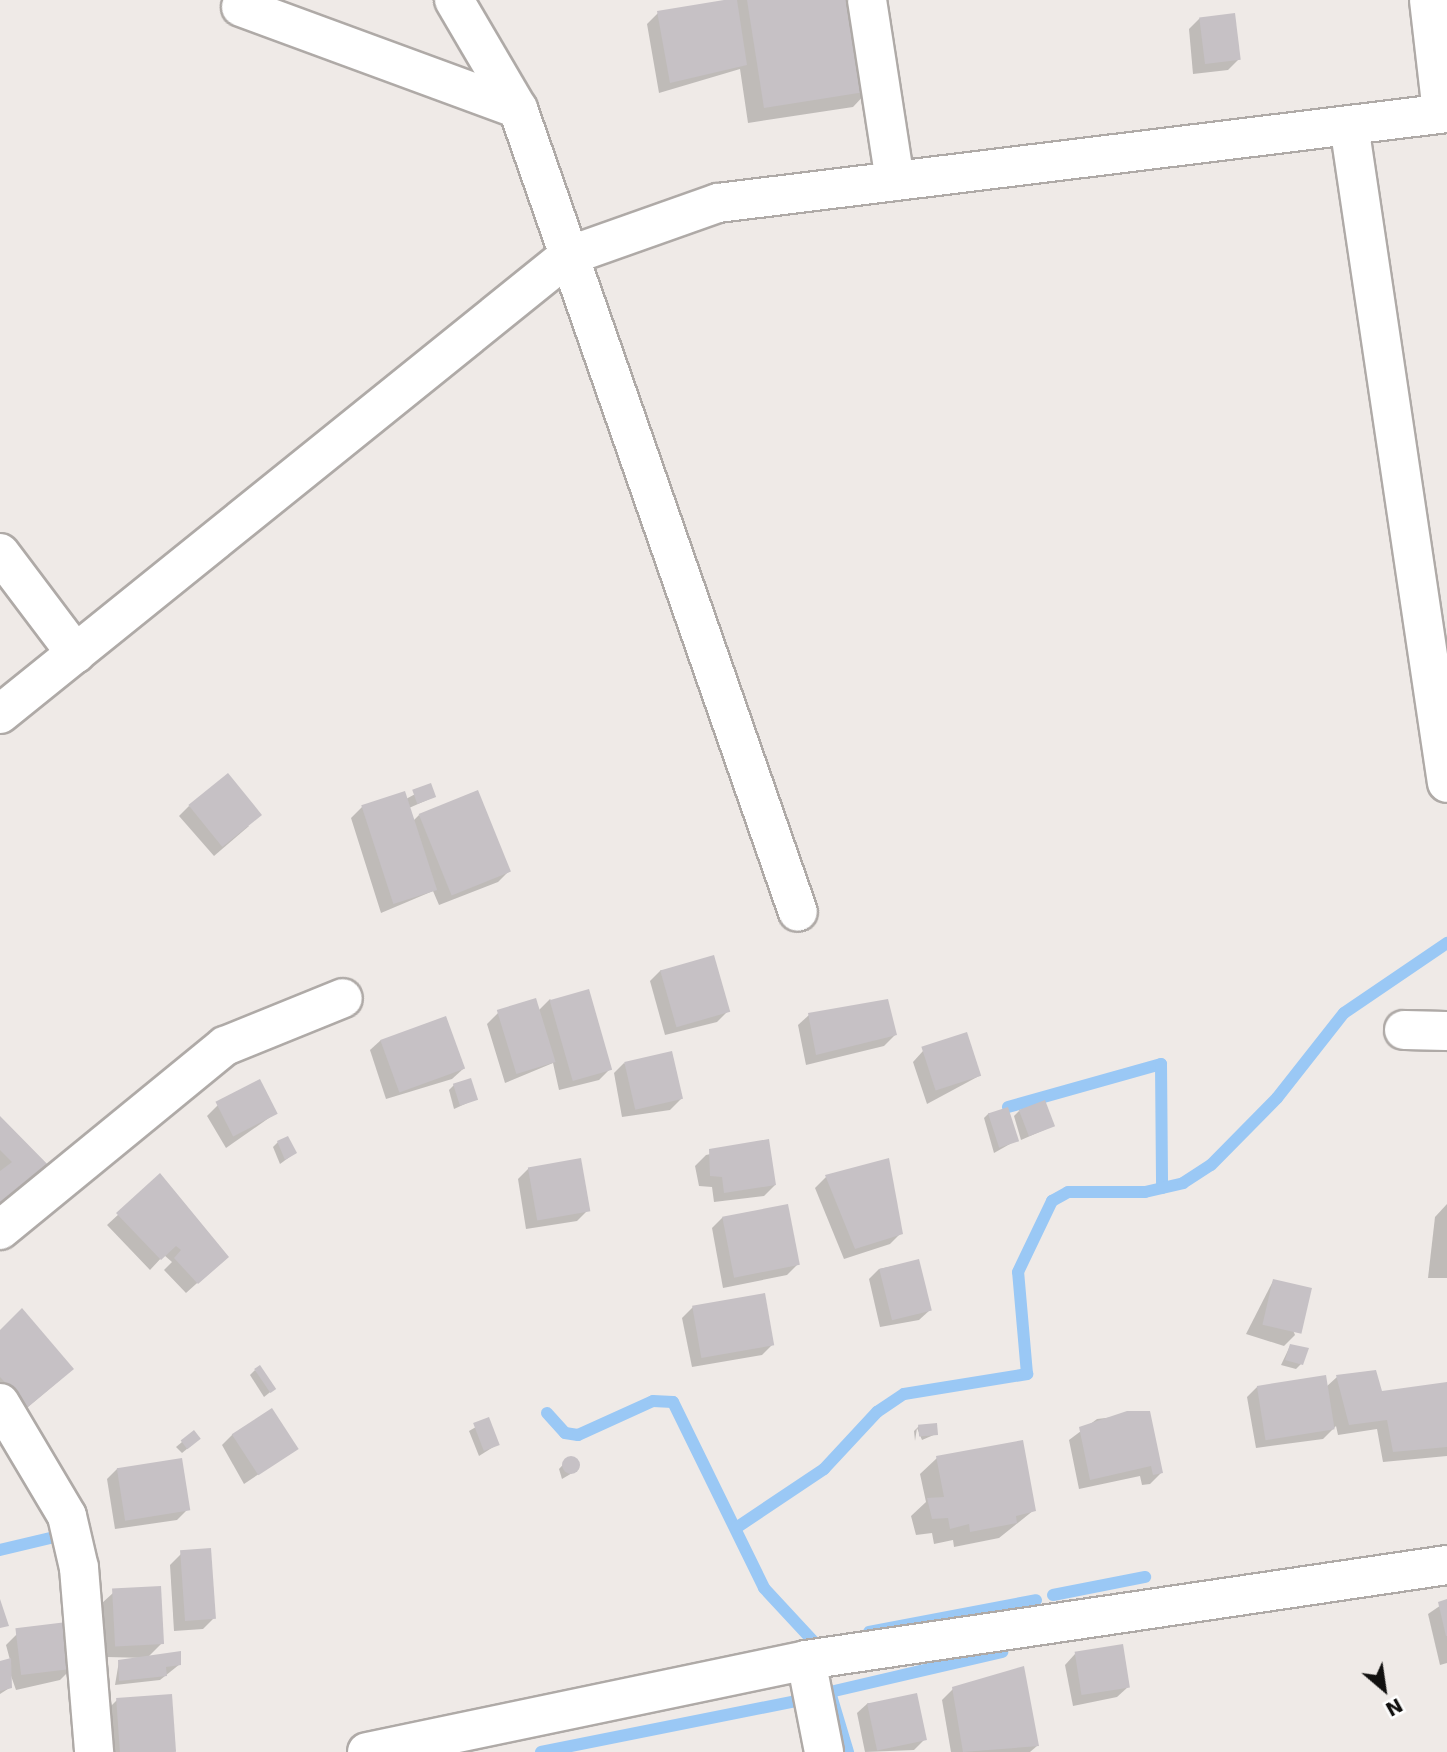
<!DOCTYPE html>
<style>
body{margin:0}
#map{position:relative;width:1447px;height:1752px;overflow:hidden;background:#efeae7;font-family:"DejaVu Sans",sans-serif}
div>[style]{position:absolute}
.shadow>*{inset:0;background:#0003}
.stream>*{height:12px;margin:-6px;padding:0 6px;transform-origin:6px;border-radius:6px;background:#9ac8f5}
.building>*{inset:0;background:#c6c1c5;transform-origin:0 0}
.round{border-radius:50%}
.roads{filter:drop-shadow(2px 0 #afaaa7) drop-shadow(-2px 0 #afaaa7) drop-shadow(0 2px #afaaa7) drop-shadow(0 -2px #afaaa7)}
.street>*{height:38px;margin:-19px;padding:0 19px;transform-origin:19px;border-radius:19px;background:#fff}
span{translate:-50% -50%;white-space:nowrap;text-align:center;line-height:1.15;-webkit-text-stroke:5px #fff;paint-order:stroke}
.north{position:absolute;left:1349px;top:1654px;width:70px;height:70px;-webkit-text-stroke:5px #fff;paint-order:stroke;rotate:151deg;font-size:19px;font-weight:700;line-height:28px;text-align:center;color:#11100f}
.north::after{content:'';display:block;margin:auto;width:24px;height:32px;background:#11100f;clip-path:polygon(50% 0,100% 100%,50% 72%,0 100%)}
</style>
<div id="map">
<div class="shadow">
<div style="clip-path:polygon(729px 0,855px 0,869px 90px,853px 107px,748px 123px,740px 69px,659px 93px,647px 24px,658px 13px)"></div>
<div style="clip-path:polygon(1200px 18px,1239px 59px,1228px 70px,1193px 74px,1189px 29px)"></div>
<div style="clip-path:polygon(430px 786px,434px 797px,409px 808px,413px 821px,419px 815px,509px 871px,498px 882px,439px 905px,433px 891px,381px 913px,351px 818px,362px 807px,406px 799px)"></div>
<div style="clip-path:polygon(189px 806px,249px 826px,214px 856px,179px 816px)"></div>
<div style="clip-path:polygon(661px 970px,728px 1011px,717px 1022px,665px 1035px,650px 981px)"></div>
<div style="clip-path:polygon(550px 999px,610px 1069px,599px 1080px,559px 1090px,553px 1063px,505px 1083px,487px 1024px,498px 1013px,538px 1011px)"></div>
<div style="clip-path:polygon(809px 1015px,895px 1035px,884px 1046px,806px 1065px,798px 1025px)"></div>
<div style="clip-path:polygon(381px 1040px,463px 1069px,452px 1079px,386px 1099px,370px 1050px)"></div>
<div style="clip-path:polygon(923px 1051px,979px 1076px,927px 1104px,913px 1062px)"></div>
<div style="clip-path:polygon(624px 1063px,681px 1099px,670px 1110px,622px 1117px,614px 1073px)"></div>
<div style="clip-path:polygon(454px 1085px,476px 1099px,454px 1109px,449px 1090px)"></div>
<div style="clip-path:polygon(218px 1105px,276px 1113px,226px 1148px,207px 1116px)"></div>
<div style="clip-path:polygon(1019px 1111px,1053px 1126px,1021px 1140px,1014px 1116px)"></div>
<div style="clip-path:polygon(989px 1113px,1017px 1140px,994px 1153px,984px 1118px)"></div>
<div style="clip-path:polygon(0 1118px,56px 1176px,0 1174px)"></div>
<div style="clip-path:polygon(768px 1141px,775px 1185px,764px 1196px,714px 1202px,712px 1187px,699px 1186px,695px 1166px,706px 1155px)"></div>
<div style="clip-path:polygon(278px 1142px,295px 1153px,280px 1164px,273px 1147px)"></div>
<div style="clip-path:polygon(888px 1160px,901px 1233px,890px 1244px,844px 1259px,815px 1188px,826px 1177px)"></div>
<div style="clip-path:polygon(529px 1168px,588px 1210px,577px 1221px,526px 1229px,518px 1179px)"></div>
<div style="clip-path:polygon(160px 1176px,215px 1267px,186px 1293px,164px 1270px,172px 1262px,164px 1255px,150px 1270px,107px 1225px)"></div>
<div style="clip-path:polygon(1447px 1204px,1447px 1278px,1428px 1278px,1435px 1217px)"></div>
<div style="clip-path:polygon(723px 1217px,798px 1264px,787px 1275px,723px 1288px,712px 1228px)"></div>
<div style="clip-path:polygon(918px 1261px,930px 1310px,919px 1320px,880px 1327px,869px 1279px,879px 1269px)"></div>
<div style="clip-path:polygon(1273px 1281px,1295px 1335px,1284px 1346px,1246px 1334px)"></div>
<div style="clip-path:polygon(693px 1307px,773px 1344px,762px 1355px,692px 1367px,682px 1318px)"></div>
<div style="clip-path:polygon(0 1332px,61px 1379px,16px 1417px,0 1399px)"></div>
<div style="clip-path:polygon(1290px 1346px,1301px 1364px,1296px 1369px,1281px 1365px)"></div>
<div style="clip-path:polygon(255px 1370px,274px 1389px,264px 1397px,250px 1375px)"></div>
<div style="clip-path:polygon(1337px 1377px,1380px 1393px,1447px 1383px,1447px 1456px,1383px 1462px,1377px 1429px,1338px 1435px,1336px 1426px,1323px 1439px,1256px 1448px,1247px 1397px,1258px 1386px,1326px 1387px)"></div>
<div style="clip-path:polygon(1149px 1413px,1161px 1473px,1150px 1484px,1142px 1485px,1140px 1476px,1079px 1489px,1069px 1440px,1097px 1419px)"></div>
<div style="clip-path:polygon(488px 1420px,498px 1444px,479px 1456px,469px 1431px)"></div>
<div style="clip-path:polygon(919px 1426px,936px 1434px,922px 1440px,917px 1428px,915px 1441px,914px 1431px)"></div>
<div style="clip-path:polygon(194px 1432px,193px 1444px,182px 1453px,176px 1447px)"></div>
<div style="clip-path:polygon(233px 1434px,296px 1449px,244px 1484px,222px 1445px)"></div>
<div style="clip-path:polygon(569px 1458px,579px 1469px,562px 1479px,559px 1469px)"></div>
<div style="clip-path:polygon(937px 1458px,1034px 1510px,999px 1538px,954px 1547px,953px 1540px,934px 1544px,932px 1533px,916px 1535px,911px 1516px,926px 1502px,920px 1474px)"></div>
<div style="clip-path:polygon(118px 1468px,188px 1509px,177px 1520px,115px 1529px,107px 1479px)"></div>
<div style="clip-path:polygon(181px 1554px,214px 1618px,203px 1629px,174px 1631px,170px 1565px)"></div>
<div style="clip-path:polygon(113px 1593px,162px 1643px,148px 1657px,180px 1664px,160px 1680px,115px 1685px,119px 1661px,146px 1658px,107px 1657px,102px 1603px)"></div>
<div style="clip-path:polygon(1447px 1601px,1447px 1663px,1440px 1665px,1428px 1614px)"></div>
<div style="clip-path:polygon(17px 1634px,71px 1669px,60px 1680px,16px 1690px,10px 1673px,11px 1687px,0 1694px,0 1662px,10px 1660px,6px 1645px)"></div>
<div style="clip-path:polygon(1075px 1654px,1128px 1687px,1117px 1697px,1073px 1706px,1065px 1665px)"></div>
<div style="clip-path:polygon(953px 1689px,1037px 1746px,1030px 1752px,951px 1752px,942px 1700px)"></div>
<div style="clip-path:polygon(117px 1700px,174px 1752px,109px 1752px,106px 1711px)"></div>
<div style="clip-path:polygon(868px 1703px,925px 1739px,914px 1750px,865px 1752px,857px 1713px)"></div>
</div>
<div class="stream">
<div style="left:1008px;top:1107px;width:159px;rotate:-15.7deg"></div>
<div style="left:1161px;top:1064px;width:124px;rotate:89.5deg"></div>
<div style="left:547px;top:1413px;width:27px;rotate:48deg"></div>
<div style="left:565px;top:1433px;width:13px;rotate:9deg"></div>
<div style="left:578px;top:1435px;width:82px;rotate:-24.4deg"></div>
<div style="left:653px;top:1401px;width:20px;rotate:3deg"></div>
<div style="left:673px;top:1402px;width:207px;rotate:63.9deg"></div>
<div style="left:764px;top:1588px;width:74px;rotate:47.2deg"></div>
<div style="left:736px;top:1528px;width:106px;rotate:-33.8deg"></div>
<div style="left:824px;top:1469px;width:78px;rotate:-47.1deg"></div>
<div style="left:877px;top:1412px;width:32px;rotate:-34deg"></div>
<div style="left:904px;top:1394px;width:125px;rotate:-9.2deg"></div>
<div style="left:1027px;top:1374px;width:102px;rotate:-95deg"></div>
<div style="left:1018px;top:1272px;width:79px;rotate:-64.4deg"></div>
<div style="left:1052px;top:1201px;width:18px;rotate:-29deg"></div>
<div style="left:1068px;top:1192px;width:77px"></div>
<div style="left:1145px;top:1192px;width:39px;rotate:-13deg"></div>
<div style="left:1183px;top:1183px;width:33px;rotate:-33deg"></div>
<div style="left:1211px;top:1165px;width:94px;rotate:-45.4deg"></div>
<div style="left:1277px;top:1098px;width:108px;rotate:-51.8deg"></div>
<div style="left:1344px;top:1013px;width:125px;rotate:-34.2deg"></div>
<div style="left:0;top:1550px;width:69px;rotate:-13.4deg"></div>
<div style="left:1053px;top:1595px;width:94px;rotate:-11.1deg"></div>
<div style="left:869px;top:1632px;width:170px;rotate:-10.8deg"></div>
<div style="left:541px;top:1752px;width:275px;rotate:-11.3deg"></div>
<div style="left:848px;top:1752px;width:63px;rotate:-106.7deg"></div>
<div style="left:830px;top:1692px;width:177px;rotate:-13.1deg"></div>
</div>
<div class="building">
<div style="clip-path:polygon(724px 0,737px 0,747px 65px,670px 83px,657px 11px)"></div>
<div style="clip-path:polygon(747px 0,857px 0,871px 91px,764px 108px)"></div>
<div style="left:1235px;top:13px;width:47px;height:36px;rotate:83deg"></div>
<div style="left:228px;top:773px;width:54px;height:51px;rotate:51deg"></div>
<div style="left:431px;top:783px;width:15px;height:20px;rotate:70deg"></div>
<div style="left:478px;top:790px;width:88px;height:64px;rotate:68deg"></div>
<div style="left:405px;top:791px;width:104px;height:46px;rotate:72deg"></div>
<div style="left:714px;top:955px;width:59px;height:56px;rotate:74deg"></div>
<div style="left:589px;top:989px;width:84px;height:41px;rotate:74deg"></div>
<div style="left:536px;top:998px;width:67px;height:41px;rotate:73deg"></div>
<div style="clip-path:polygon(888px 999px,897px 1035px,816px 1055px,808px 1013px)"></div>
<div style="left:446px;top:1016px;width:56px;height:70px;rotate:70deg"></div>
<div style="left:967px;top:1032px;width:46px;height:48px;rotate:72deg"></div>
<div style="left:672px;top:1051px;width:49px;height:49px;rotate:77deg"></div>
<div style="left:471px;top:1078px;width:23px;height:19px;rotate:72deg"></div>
<div style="left:260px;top:1079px;width:39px;height:50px;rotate:63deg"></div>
<div style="left:1045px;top:1100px;width:28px;height:28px;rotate:69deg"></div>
<div style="left:1008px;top:1107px;width:36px;height:21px;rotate:72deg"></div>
<div style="clip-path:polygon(0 1116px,59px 1176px,0 1223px,0 1171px,12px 1162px,0 1150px)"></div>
<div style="clip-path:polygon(288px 1136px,297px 1153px,285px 1160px,277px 1141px)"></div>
<div style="clip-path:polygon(769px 1139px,776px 1185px,724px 1193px,722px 1177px,710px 1176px,709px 1149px)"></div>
<div style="left:581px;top:1158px;width:54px;height:54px;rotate:80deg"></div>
<div style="clip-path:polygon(889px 1158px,903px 1234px,855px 1249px,825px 1175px)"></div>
<div style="clip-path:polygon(160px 1173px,229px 1257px,198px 1284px,174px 1258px,181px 1250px,176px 1246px,161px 1260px,116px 1213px)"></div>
<div style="left:788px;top:1204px;width:62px;height:67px;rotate:79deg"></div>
<div style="left:919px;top:1259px;width:53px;height:41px;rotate:76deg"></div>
<div style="left:1273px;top:1279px;width:40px;height:47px;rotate:13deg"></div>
<div style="left:765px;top:1293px;width:53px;height:74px;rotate:80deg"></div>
<div style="clip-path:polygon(22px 1308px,74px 1369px,28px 1407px,0 1377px,0 1330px)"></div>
<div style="clip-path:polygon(1290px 1344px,1309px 1348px,1303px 1365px,1285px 1360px)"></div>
<div style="left:260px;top:1365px;width:29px;height:7px;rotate:56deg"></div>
<div style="clip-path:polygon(1376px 1370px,1382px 1391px,1447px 1382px,1447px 1447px,1393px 1452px,1387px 1420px,1349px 1425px,1336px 1375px)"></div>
<div style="left:1326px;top:1375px;width:55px;height:70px;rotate:81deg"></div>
<div style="left:272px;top:1408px;width:49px;height:48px;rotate:57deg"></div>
<div style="clip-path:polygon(1127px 1411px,1150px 1411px,1163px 1473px,1153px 1475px,1151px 1466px,1090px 1480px,1079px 1427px)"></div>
<div style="left:489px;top:1417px;width:30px;height:17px;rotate:69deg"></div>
<div style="left:937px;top:1423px;width:12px;height:19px;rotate:85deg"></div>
<div style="left:194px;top:1430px;width:11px;height:17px;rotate:52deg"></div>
<div style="clip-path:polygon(1023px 1440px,1036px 1511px,1016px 1516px,1017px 1523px,970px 1532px,969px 1524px,950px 1529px,948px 1518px,932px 1519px,927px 1498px,944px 1497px,936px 1456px)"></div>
<div class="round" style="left:562px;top:1456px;width:18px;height:18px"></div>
<div style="left:182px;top:1458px;width:53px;height:66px;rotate:81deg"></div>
<div style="left:211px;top:1548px;width:71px;height:31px;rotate:86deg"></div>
<div style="left:161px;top:1586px;width:58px;height:49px;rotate:87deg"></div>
<div style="clip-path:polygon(0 1599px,9px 1626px,0 1628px)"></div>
<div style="clip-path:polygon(1447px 1599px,1447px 1636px,1446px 1636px,1438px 1602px)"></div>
<div style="left:67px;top:1622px;width:47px;height:52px;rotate:83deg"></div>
<div style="left:1123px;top:1644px;width:44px;height:49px;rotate:81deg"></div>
<div style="clip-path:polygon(181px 1651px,181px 1665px,166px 1667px,167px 1676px,119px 1681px,118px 1660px)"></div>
<div style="clip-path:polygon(11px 1658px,12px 1688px,0 1691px,0 1661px)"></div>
<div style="clip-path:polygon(1024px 1666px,1039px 1746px,963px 1752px,952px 1687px)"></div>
<div style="left:917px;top:1693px;width:48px;height:51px;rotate:78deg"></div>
<div style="left:172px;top:1694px;width:58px;height:56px;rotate:86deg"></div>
</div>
<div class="roads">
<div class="street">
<div style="left:454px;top:0;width:126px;rotate:59.6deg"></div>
<div style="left:518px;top:109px;width:850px;rotate:70.78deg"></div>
<div style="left:867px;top:0;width:183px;rotate:81.2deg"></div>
<div style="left:1429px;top:0;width:114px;rotate:83.4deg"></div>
<div style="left:241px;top:7px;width:295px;rotate:20.2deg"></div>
<div style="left:1349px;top:125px;width:665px;rotate:81.53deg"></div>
<div style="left:0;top:553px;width:126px;rotate:53deg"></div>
<div style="left:0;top:714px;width:730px;rotate:-38.88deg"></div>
<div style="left:568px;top:256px;width:159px;rotate:-19.5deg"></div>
<div style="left:718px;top:203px;width:735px;rotate:-7.04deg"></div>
<div style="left:1404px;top:1030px;width:43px;rotate:1.3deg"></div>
<div style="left:0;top:1230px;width:291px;rotate:-39.3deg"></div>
<div style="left:225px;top:1046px;width:127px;rotate:-22.1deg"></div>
<div style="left:0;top:1403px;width:131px;rotate:59.3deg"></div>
<div style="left:67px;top:1516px;width:53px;rotate:77deg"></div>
<div style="left:79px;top:1568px;width:185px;rotate:85.3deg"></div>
<div style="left:806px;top:1660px;width:94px;rotate:78.9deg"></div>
<div style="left:367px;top:1752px;width:449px;rotate:-11.8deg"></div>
<div style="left:806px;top:1660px;width:648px;rotate:-8.43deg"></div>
</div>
</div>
<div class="north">N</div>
</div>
